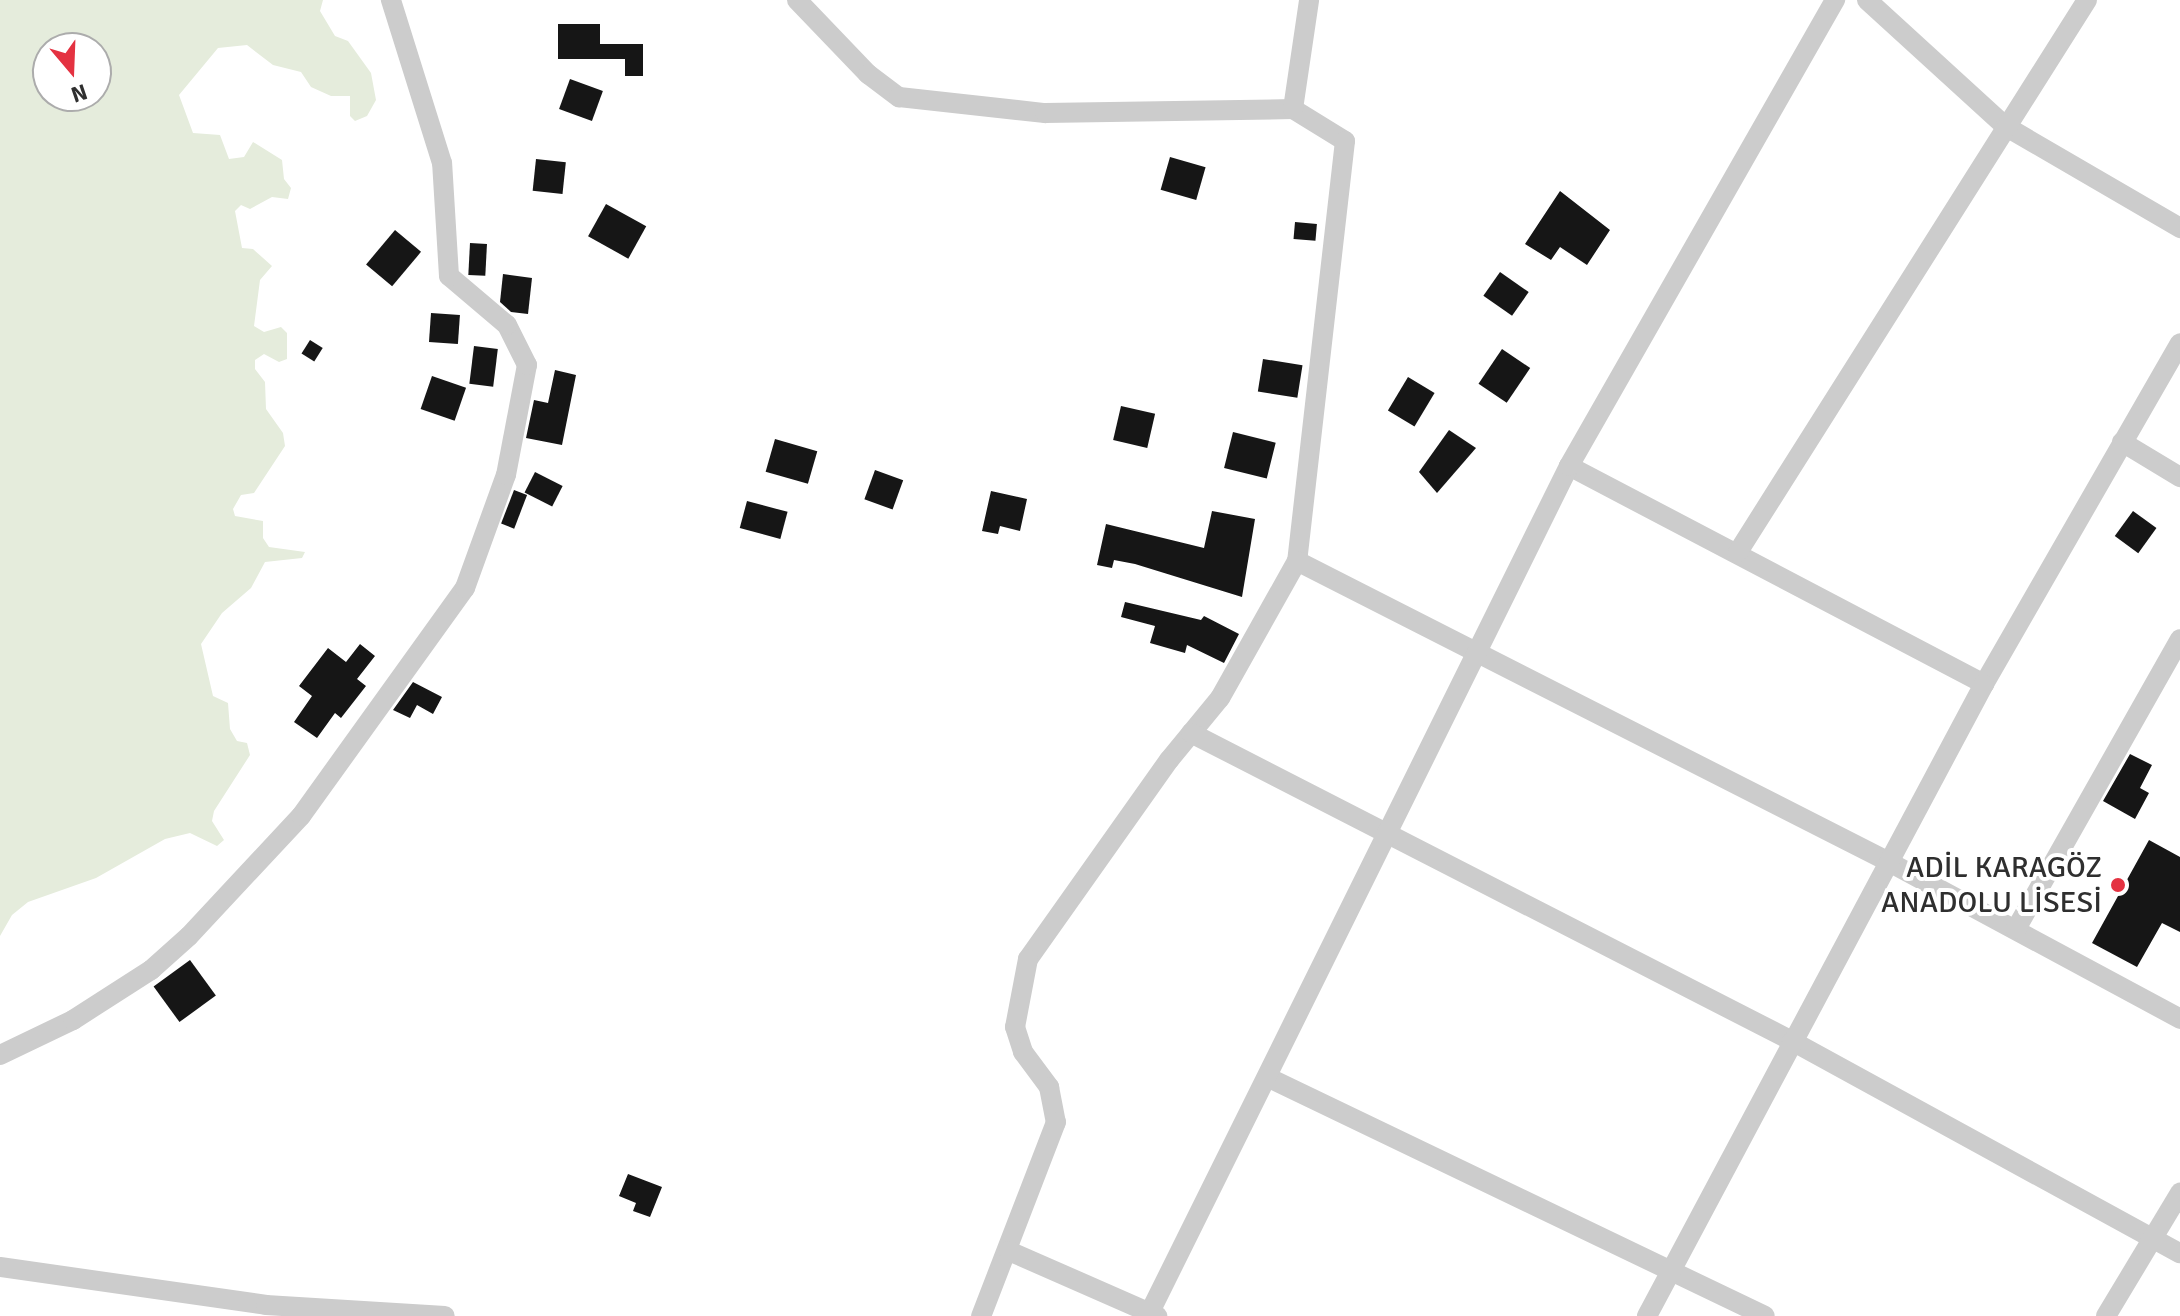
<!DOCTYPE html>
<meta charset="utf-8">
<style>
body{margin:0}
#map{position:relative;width:2180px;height:1316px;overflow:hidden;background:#fff;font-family:Signika,sans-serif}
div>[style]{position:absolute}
.green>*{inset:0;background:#e5ecdc}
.building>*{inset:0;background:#161616;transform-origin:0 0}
.minor>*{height:20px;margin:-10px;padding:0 10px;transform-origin:10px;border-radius:10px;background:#ccc}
.dots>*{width:22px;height:22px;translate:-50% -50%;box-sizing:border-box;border:4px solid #fff;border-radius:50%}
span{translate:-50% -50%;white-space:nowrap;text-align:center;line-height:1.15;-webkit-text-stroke:8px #fff;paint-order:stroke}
.poi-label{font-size:30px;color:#2f2f2f}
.right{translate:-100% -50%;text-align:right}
.north{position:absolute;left:32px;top:32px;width:80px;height:80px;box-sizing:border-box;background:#fff;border:2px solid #acacac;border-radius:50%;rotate:161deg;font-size:22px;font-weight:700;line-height:32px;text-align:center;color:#2f2f2f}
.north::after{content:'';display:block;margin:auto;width:28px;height:36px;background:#e43241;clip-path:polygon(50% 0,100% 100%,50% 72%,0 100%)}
</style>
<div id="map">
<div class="green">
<div style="clip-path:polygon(evenodd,0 0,323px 0,320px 11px,335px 36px,348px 41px,371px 73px,376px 100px,367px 116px,355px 121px,350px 116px,350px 96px,331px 96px,311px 87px,301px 72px,273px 65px,247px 45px,218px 48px,179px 95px,193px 133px,220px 135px,229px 159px,244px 157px,253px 142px,282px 160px,284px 179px,291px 188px,288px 199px,272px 197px,250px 209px,241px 205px,235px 211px,242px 248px,253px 249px,272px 266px,260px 280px,254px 326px,264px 332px,281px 327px,287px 333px,287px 359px,279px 362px,264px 354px,255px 360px,255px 369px,265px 382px,266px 409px,283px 433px,285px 446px,254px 493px,241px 495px,233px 509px,235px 516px,263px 521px,263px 538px,269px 547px,305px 552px,302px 558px,265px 562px,251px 588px,222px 613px,201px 644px,213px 696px,228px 703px,230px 729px,237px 741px,247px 743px,250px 755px,214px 811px,212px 821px,224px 840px,217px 846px,190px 833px,165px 839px,96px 878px,28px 902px,12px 915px,0 936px,0 0,96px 48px,96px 96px,48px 96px,48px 48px,96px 48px)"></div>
</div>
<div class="building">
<div style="clip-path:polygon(558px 24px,600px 24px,600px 44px,643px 44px,643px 76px,625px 76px,625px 59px,558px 59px)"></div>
<div style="left:570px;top:79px;width:35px;height:32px;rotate:20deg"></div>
<div style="left:1170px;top:157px;width:37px;height:34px;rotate:16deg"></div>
<div style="left:536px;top:159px;width:30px;height:32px;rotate:6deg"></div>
<div style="clip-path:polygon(1560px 191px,1610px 230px,1587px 265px,1560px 247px,1551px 260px,1525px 244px)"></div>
<div style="left:606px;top:204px;width:46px;height:37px;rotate:29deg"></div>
<div style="left:1295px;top:222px;width:22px;height:17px;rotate:5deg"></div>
<div style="left:395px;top:230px;width:34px;height:45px;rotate:40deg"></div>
<div style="left:470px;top:243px;width:17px;height:32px;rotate:3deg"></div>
<div style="left:1500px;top:272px;width:35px;height:29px;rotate:35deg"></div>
<div style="clip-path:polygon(503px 274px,532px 278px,528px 314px,511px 312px,500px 302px)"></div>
<div style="left:431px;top:313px;width:29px;height:29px;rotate:4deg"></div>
<div style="left:310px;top:340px;width:15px;height:16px;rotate:32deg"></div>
<div style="left:474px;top:346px;width:24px;height:38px;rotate:7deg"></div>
<div style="left:1502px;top:349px;width:34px;height:42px;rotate:34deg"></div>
<div style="left:1263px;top:359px;width:40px;height:33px;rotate:9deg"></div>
<div style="clip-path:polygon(555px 370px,576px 375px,562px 445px,526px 438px,534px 400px,548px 403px)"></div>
<div style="left:432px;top:376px;width:36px;height:35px;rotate:19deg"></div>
<div style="left:1408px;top:377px;width:31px;height:39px;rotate:31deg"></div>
<div style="left:1121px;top:406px;width:35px;height:35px;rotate:13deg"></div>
<div style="clip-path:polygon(1449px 430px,1476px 448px,1437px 493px,1419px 472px)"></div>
<div style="left:1233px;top:432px;width:44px;height:37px;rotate:14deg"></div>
<div style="left:775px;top:439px;width:44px;height:34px;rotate:16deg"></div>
<div style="left:875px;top:470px;width:30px;height:31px;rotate:20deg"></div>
<div style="left:535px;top:472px;width:31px;height:23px;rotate:27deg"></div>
<div style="left:514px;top:490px;width:14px;height:36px;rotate:21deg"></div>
<div style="clip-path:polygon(991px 491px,1027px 499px,1020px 531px,1000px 526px,998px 534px,982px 531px)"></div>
<div style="left:747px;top:501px;width:42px;height:28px;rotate:15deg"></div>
<div style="clip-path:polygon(1212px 511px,1255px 519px,1242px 597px,1135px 564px,1114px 560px,1112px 568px,1097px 565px,1106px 524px,1204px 548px)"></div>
<div style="left:2133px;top:511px;width:29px;height:31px;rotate:36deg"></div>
<div style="clip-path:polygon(1125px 602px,1201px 620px,1204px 616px,1239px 634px,1224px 663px,1187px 645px,1185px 653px,1150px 643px,1155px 626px,1121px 617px)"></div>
<div style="clip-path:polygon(360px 644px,375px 656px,357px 679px,366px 686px,341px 718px,335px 713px,317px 738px,294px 722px,312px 696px,299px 686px,328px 648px,346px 662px)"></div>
<div style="clip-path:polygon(413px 682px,442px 697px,433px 714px,417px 705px,410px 718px,393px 710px)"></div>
<div style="clip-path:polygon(2130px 754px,2152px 765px,2140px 788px,2149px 793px,2135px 819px,2103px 801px)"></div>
<div style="clip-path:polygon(2149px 840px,2180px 857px,2180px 932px,2162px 923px,2137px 967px,2092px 943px)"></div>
<div style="left:190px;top:960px;width:44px;height:45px;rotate:54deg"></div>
<div style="clip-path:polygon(628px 1174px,662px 1187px,650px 1217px,633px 1211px,636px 1203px,619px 1196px)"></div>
</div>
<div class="minor">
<div style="left:797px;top:0;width:103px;rotate:46.2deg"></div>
<div style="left:868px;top:74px;width:39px;rotate:37deg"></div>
<div style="left:899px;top:97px;width:147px;rotate:6.3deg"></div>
<div style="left:1045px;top:113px;width:248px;rotate:-0.9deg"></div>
<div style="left:1293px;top:109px;width:61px;rotate:31.6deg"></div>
<div style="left:1345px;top:141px;width:423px;rotate:96.5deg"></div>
<div style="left:1297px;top:561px;width:157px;rotate:119.3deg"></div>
<div style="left:1220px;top:698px;width:80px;rotate:129.4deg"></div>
<div style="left:1169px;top:760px;width:244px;rotate:125.3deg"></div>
<div style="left:1028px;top:959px;width:69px;rotate:100.8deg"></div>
<div style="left:1015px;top:1027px;width:26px;rotate:72deg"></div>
<div style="left:1023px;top:1052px;width:44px;rotate:53.4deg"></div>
<div style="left:1049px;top:1087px;width:36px;rotate:79deg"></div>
<div style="left:1056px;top:1122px;width:208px;rotate:111.1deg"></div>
<div style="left:1867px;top:0;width:187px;rotate:42.4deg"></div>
<div style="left:2005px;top:126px;width:203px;rotate:30.2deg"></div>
<div style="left:1293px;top:109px;width:110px;rotate:-81.6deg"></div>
<div style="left:2122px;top:442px;width:68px;rotate:31.1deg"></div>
<div style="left:1569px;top:466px;width:469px;rotate:27.7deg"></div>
<div style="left:1984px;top:684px;width:393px;rotate:-60.1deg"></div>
<div style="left:1738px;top:552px;width:653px;rotate:-57.7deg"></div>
<div style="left:1297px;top:561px;width:664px;rotate:26.95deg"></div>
<div style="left:1889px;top:862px;width:331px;rotate:28.3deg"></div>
<div style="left:1191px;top:733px;width:675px;rotate:27.13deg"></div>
<div style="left:1792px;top:1041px;width:442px;rotate:28.7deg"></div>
<div style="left:2016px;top:929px;width:333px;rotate:-60.5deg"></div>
<div style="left:0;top:1055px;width:81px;rotate:-25.6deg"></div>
<div style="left:73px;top:1020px;width:93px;rotate:-32.7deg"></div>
<div style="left:151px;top:970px;width:51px;rotate:-41.8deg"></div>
<div style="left:189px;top:936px;width:164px;rotate:-47deg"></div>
<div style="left:301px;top:816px;width:281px;rotate:-54.3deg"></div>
<div style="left:465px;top:588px;width:120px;rotate:-70.1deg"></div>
<div style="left:506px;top:475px;width:112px;rotate:-79.2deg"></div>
<div style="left:527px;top:365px;width:45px;rotate:-116.6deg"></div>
<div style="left:507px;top:325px;width:76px;rotate:-139.8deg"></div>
<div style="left:449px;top:276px;width:113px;rotate:-93.5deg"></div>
<div style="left:442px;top:163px;width:171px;rotate:-107.4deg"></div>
<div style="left:1267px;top:1077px;width:552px;rotate:25.64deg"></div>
<div style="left:1009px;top:1251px;width:162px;rotate:23.7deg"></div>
<div style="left:0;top:1267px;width:269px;rotate:8.1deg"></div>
<div style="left:266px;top:1305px;width:179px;rotate:3.5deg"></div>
<div style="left:1148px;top:1316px;width:949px;rotate:-63.65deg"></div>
<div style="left:1569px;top:466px;width:537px;rotate:-60.28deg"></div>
<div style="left:1647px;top:1316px;width:716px;rotate:-61.93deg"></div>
<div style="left:2106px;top:1316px;width:144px;rotate:-59deg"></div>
</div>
<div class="dots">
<div style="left:2118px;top:885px;background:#e43241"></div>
</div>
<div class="poi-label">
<span class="right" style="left:2102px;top:885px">ADİL KARAGÖZ<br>ANADOLU LİSESİ</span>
</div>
<div class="north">N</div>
</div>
